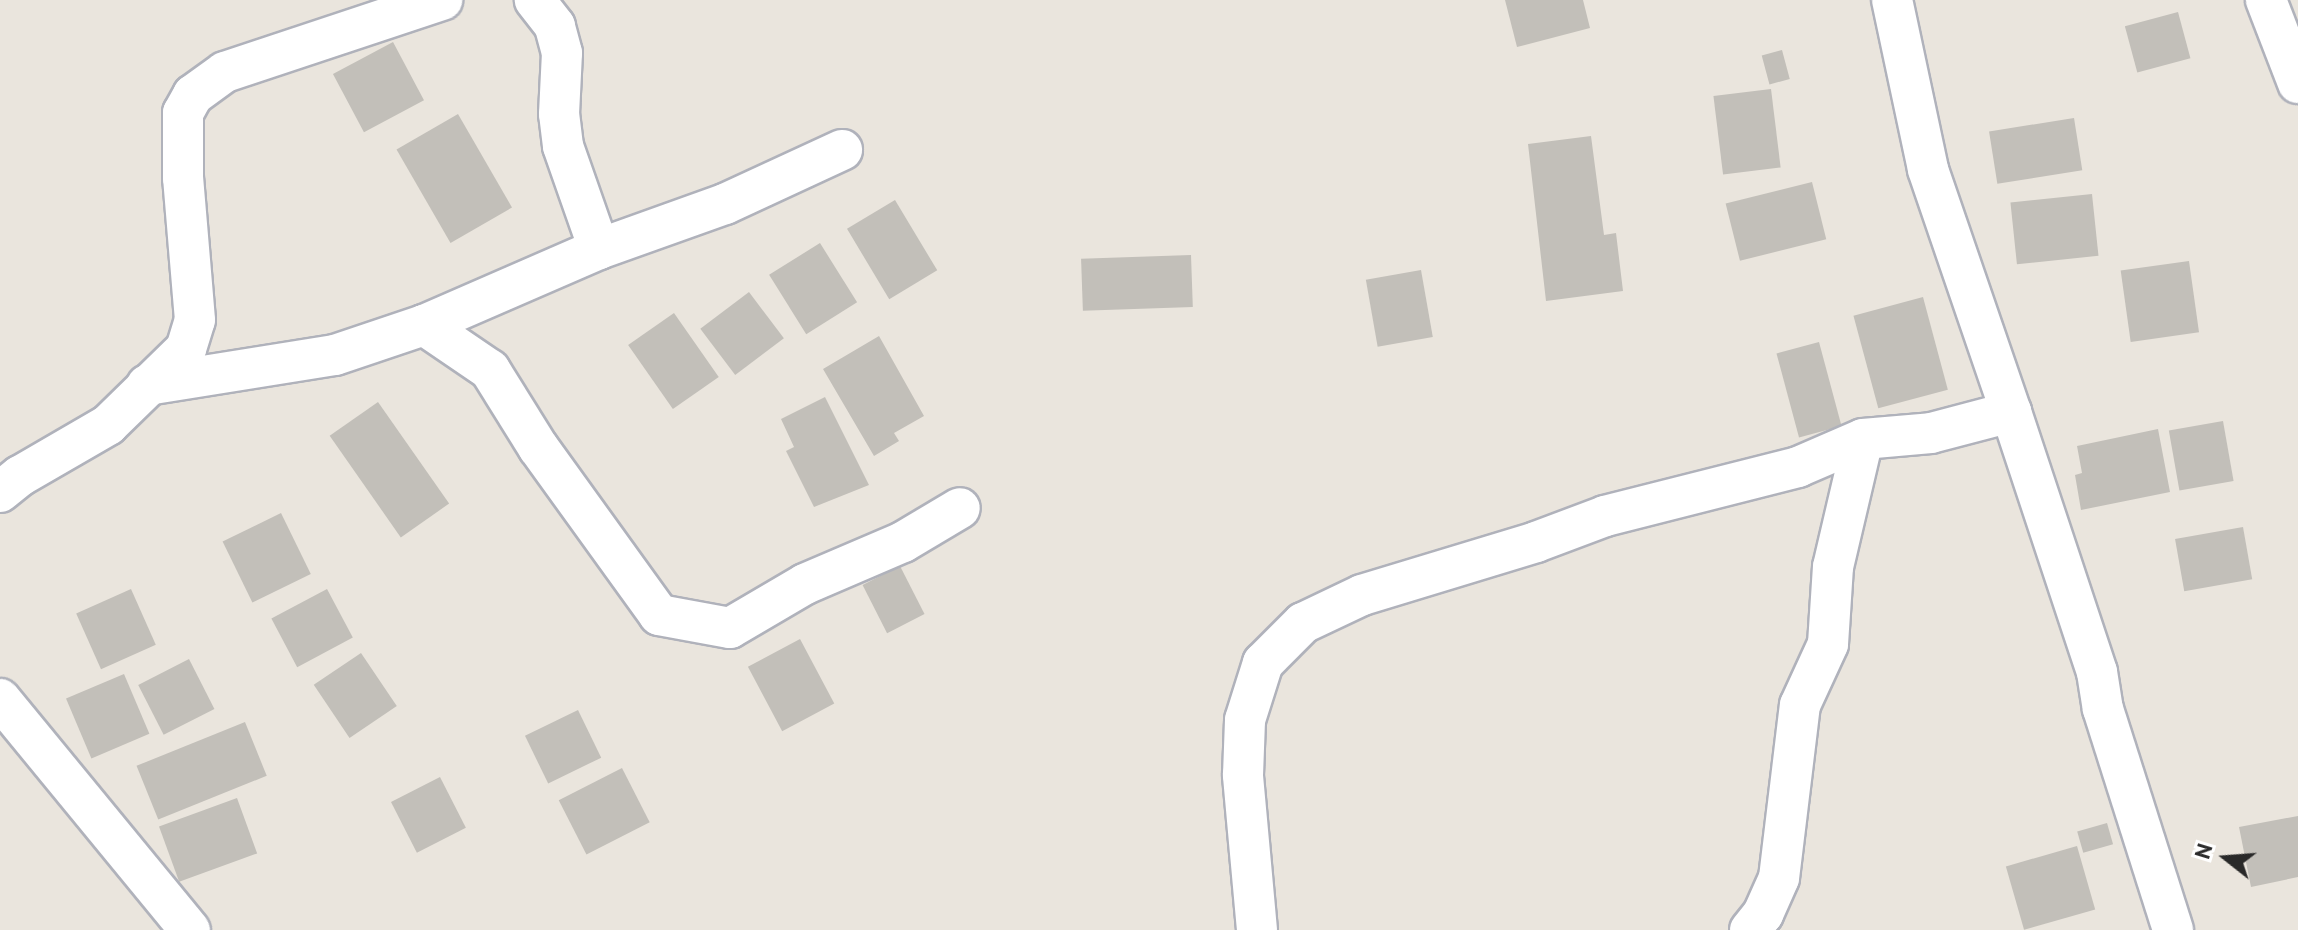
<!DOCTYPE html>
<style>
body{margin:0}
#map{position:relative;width:2298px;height:930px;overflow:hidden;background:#eae5dd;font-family:"PT Sans",sans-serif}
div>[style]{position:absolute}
.building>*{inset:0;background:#c2bfb9;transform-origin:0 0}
.roads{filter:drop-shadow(2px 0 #b0b2bb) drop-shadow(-2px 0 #b0b2bb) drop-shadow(0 2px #b0b2bb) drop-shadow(0 -2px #b0b2bb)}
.minor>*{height:40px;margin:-20px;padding:0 20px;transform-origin:20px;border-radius:20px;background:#fff}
span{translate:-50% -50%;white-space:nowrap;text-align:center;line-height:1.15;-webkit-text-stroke:6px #fff;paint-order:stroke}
.north{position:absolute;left:2186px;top:818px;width:80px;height:80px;-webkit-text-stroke:6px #fff;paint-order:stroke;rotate:287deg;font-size:22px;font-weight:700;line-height:32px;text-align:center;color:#292929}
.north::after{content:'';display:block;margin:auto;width:28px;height:36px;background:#292929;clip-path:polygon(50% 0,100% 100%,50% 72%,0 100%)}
</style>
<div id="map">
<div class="building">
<div style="clip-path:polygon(1505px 0,1583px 0,1590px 28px,1517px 47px)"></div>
<div style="left:2178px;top:12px;width:48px;height:55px;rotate:75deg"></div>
<div style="left:393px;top:42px;width:66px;height:68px;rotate:62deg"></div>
<div style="left:1782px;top:50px;width:30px;height:21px;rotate:75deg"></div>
<div style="left:1771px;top:89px;width:79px;height:58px;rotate:83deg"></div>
<div style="left:458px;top:114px;width:108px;height:71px;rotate:60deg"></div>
<div style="left:2074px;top:118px;width:53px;height:86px;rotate:81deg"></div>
<div style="clip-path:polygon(1591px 136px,1604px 235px,1616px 233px,1623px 291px,1546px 301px,1528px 144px)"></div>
<div style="left:1812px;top:182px;width:59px;height:89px;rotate:76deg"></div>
<div style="left:2092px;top:194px;width:62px;height:82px;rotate:84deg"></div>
<div style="left:895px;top:200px;width:82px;height:56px;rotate:59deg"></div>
<div style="left:820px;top:243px;width:70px;height:60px;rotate:58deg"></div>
<div style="left:1191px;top:255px;width:52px;height:110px;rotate:88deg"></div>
<div style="left:2189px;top:261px;width:72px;height:69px;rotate:82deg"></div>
<div style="left:1421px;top:270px;width:68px;height:56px;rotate:80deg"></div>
<div style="left:749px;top:292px;width:58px;height:61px;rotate:53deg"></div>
<div style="left:1923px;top:297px;width:96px;height:72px;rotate:75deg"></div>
<div style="left:674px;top:313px;width:78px;height:56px;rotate:55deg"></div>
<div style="clip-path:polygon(879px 336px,924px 416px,894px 433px,899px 441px,874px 456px,823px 369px)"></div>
<div style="left:1819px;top:342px;width:87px;height:44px;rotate:75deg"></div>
<div style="clip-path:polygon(825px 397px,869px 485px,814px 507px,786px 451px,794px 447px,781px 419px)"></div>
<div style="left:378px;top:402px;width:124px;height:59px;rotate:55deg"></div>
<div style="left:2223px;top:421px;width:61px;height:55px;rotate:80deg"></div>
<div style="clip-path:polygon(2158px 429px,2170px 492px,2081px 510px,2075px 475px,2082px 473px,2077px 446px)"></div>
<div style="left:281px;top:513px;width:68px;height:65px;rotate:64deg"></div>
<div style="left:2243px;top:527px;width:53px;height:69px;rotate:80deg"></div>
<div style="left:900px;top:566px;width:54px;height:42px;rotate:63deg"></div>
<div style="left:131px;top:589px;width:61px;height:60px;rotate:66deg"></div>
<div style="left:327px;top:589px;width:55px;height:63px;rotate:62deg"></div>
<div style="left:800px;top:639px;width:73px;height:59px;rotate:62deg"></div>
<div style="left:361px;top:653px;width:64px;height:57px;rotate:56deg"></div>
<div style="left:189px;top:659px;width:56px;height:57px;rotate:63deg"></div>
<div style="left:124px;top:674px;width:65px;height:63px;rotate:67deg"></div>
<div style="left:578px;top:710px;width:53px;height:59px;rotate:64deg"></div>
<div style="left:245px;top:722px;width:58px;height:117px;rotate:68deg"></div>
<div style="left:622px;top:768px;width:61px;height:71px;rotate:63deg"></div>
<div style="left:440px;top:777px;width:57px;height:55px;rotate:63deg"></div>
<div style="left:237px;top:798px;width:59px;height:83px;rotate:70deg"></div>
<div style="clip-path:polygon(2298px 816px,2298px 877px,2251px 887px,2239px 827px)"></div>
<div style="left:2107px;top:823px;width:22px;height:31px;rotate:74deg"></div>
<div style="left:2077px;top:846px;width:66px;height:74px;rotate:74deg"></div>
</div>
<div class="roads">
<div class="minor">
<div style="left:2266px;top:0;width:89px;rotate:68.9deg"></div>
<div style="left:599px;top:249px;width:134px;rotate:-19.7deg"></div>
<div style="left:725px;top:204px;width:129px;rotate:-24.8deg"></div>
<div style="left:424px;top:325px;width:191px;rotate:-23.5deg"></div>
<div style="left:599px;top:249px;width:109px;rotate:-109.3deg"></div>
<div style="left:563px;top:146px;width:32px;rotate:-97deg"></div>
<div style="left:559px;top:114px;width:61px;rotate:-87.2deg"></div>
<div style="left:562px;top:53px;width:28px;rotate:-105deg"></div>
<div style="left:555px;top:26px;width:33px;rotate:-128deg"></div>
<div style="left:147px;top:385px;width:190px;rotate:-9.1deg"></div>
<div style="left:335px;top:355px;width:94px;rotate:-18.6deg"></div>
<div style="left:424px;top:325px;width:80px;rotate:34.3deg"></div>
<div style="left:490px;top:370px;width:91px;rotate:58.1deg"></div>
<div style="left:538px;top:447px;width:207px;rotate:54.2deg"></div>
<div style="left:659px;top:615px;width:72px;rotate:10.4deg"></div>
<div style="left:730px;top:628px;width:87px;rotate:-30.4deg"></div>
<div style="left:805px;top:584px;width:107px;rotate:-23.2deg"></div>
<div style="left:903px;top:542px;width:66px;rotate:-30.8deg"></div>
<div style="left:2011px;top:412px;width:274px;rotate:71.7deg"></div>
<div style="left:2097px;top:672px;width:37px;rotate:81deg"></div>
<div style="left:2103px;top:709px;width:232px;rotate:72.4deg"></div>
<div style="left:0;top:492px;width:26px;rotate:-39deg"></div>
<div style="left:20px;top:476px;width:102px;rotate:-30.1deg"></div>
<div style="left:108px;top:425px;width:109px;rotate:-44.3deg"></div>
<div style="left:186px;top:349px;width:30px;rotate:-73deg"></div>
<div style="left:195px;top:320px;width:143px;rotate:-94.8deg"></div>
<div style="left:183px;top:178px;width:65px;rotate:-90deg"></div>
<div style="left:183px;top:113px;width:21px;rotate:-61deg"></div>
<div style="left:193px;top:95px;width:39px;rotate:-36deg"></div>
<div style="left:225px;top:72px;width:229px;rotate:-18.4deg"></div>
<div style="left:0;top:699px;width:299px;rotate:50.6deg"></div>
<div style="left:1257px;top:930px;width:156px;rotate:-95.2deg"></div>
<div style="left:1243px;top:775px;width:55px;rotate:-87.9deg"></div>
<div style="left:1245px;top:720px;width:60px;rotate:-72.5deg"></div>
<div style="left:1263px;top:663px;width:57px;rotate:-45deg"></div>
<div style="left:1303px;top:623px;width:65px;rotate:-25.4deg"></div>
<div style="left:1362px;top:595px;width:182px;rotate:-16.9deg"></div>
<div style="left:1536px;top:542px;width:74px;rotate:-20.6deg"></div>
<div style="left:1605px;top:516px;width:199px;rotate:-14.2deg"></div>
<div style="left:1798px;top:467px;width:71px;rotate:-23.3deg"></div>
<div style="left:1750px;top:930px;width:21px;rotate:-51deg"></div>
<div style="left:1763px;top:914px;width:39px;rotate:-66deg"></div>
<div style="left:1779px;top:878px;width:174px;rotate:-83.1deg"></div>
<div style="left:1800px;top:705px;width:67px;rotate:-65.3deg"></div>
<div style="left:1828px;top:644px;width:77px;rotate:-86.3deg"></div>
<div style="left:1833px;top:567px;width:131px;rotate:-76.8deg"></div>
<div style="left:1863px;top:439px;width:68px;rotate:-5deg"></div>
<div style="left:1931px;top:433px;width:83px;rotate:-14.7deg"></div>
<div style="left:2011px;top:412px;width:257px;rotate:-108.9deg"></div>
<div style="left:1928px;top:169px;width:173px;rotate:-102deg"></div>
</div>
</div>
<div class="north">N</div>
</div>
